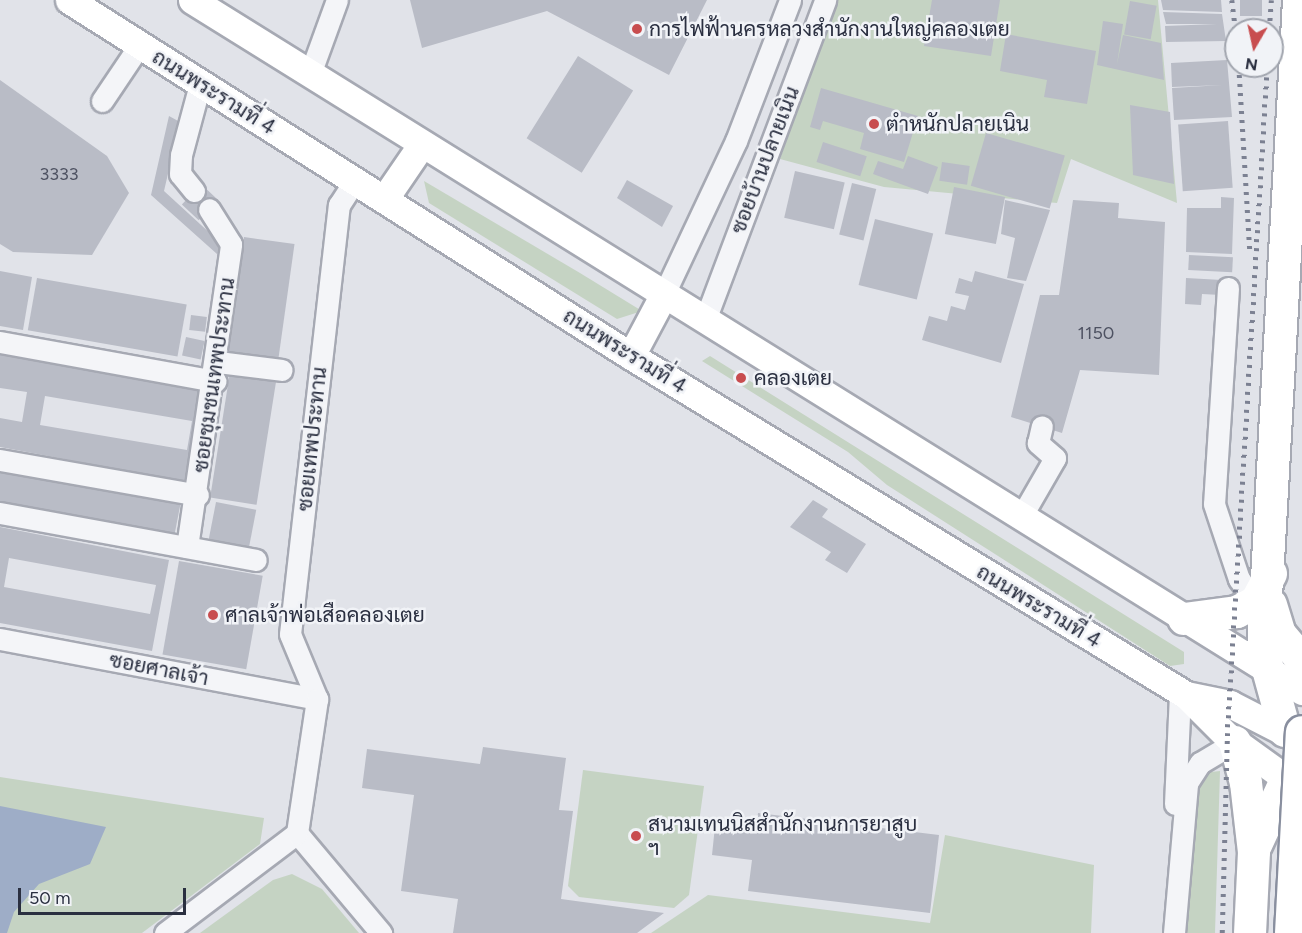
<!DOCTYPE html>
<meta charset="utf-8">
<style>
body{margin:0}
#map{position:relative;width:1302px;height:933px;overflow:hidden;background:#e1e3e9;font-family:Figtree,Sarabun,sans-serif}
div>[style]{position:absolute}
.green>*{inset:0;background:#c5d3c3}
.water>*{inset:0;background:#9eadc7}
.building>*{inset:0;background:#b9bcc6;transform-origin:0 0}
.roads{filter:drop-shadow(2px 0 #a6a9b3) drop-shadow(-2px 0 #a6a9b3) drop-shadow(0 2px #a6a9b3) drop-shadow(0 -2px #a6a9b3)}
.minor>*{height:21px;margin:-10.5px;padding:0 10.5px;transform-origin:10.5px;border-radius:10.5px;background:#f4f5f8}
.major>*{height:27px;margin:-13.5px;padding:0 13.5px;transform-origin:13.5px;border-radius:13.5px;background:#fff}
.highway>*{height:32px;margin:-16px;padding:0 16px;transform-origin:16px;border-radius:16px;background:#fff}
.rail>*{height:4.5px;margin-top:-2.25px;transform-origin:0;background:repeating-linear-gradient(90deg,#7c8192 0 3px,transparent 0 9px)}
.bridges{filter:drop-shadow(2px 0 #898f9f) drop-shadow(-2px 0 #898f9f) drop-shadow(0 2px #898f9f) drop-shadow(0 -2px #898f9f)}
.highway-bridge>*{height:32px;margin:-16px;padding:0 16px;transform-origin:16px;border-radius:16px;background:#fff}
.dots>*{width:16px;height:16px;translate:-50% -50%;box-sizing:border-box;border:3px solid #f1f3f7;border-radius:50%}
span{translate:-50% -50%;white-space:nowrap;text-align:center;line-height:1.15;-webkit-text-stroke:5px #f1f3f7;paint-order:stroke}
.number-label{font-size:18px;color:#4e5262}
.number-label span{-webkit-text-stroke-width:0}
.poi-label{font-size:21px;color:#2a2f40}
.left{translate:0 -50%;text-align:left}
.street-label{font-size:21px;color:#2a2f40}
.north{position:absolute;left:1224px;top:18px;width:60px;height:60px;box-sizing:border-box;background:#f1f3f7;border:2px solid #a1a5ae;border-radius:50%;rotate:189deg;font-size:16px;font-weight:700;line-height:24px;text-align:center;color:#2a2f40}
.north::after{content:'';display:block;margin:auto;width:21px;height:27px;background:#c84d4f;clip-path:polygon(50% 0,100% 100%,50% 72%,0 100%)}
.scale{position:absolute;left:18px;top:888px;width:168px;height:27px;box-sizing:border-box;border:3px solid #2a2f40;border-top:0;padding-left:8px;font-size:18px;line-height:21px;white-space:nowrap;color:#2a2f40;-webkit-text-stroke:4px #f1f3f7;paint-order:stroke}
</style>
<div id="map">
<div class="green">
<div style="clip-path:polygon(835px 0,1158px 0,1177px 203px,1071px 159px,1057px 203px,884px 187px,780px 159px)"></div>
<div style="clip-path:polygon(424px 181px,580px 273px,642px 311px,617px 319px,429px 203px)"></div>
<div style="clip-path:polygon(710px 356px,1184px 652px,1184px 664px,1170px 666px,887px 485px,848px 452px,702px 361px)"></div>
<div style="clip-path:polygon(583px 770px,704px 786px,689px 895px,674px 908px,579px 897px,568px 886px)"></div>
<div style="clip-path:polygon(1220px 771px,1215px 933px,1184px 933px,1193px 788px,1202px 773px)"></div>
<div style="clip-path:polygon(0 777px,264px 818px,260px 844px,142px 933px,0 933px)"></div>
<div style="clip-path:polygon(945px 835px,1094px 865px,1091px 933px,651px 933px,708px 895px,930px 923px)"></div>
<div style="clip-path:polygon(292px 874px,322px 889px,359px 933px,200px 933px,273px 880px)"></div>
</div>
<div class="water">
<div style="clip-path:polygon(0 806px,106px 827px,90px 864px,39px 884px,14px 912px,7px 933px,0 933px)"></div>
</div>
<div class="building">
<div style="clip-path:polygon(410px 0,707px 0,669px 75px,547px 11px,422px 48px)"></div>
<div style="clip-path:polygon(932px 0,1000px 0,991px 56px,924px 46px)"></div>
<div style="clip-path:polygon(1161px 0,1221px 0,1222px 12px,1163px 10px)"></div>
<div style="left:1240px;top:0;width:22px;height:16px"></div>
<div style="left:1130px;top:1px;width:27px;height:34px;rotate:10deg"></div>
<div style="clip-path:polygon(1163px 12px,1222px 14px,1226px 41px,1166px 42px,1165px 26px,1217px 24px,1166px 24px)"></div>
<div style="clip-path:polygon(1103px 21px,1123px 24px,1117px 64px,1123px 35px,1161px 43px,1164px 80px,1097px 65px)"></div>
<div style="clip-path:polygon(1006px 34px,1096px 51px,1087px 104px,1044px 97px,1047px 80px,1000px 71px)"></div>
<div style="left:578px;top:56px;width:65px;height:97px;rotate:32deg"></div>
<div style="clip-path:polygon(1227px 60px,1232px 117px,1174px 120px,1172px 88px,1223px 85px,1172px 87px,1171px 63px)"></div>
<div style="clip-path:polygon(0 80px,107px 156px,129px 193px,92px 255px,13px 252px,0 244px)"></div>
<div style="clip-path:polygon(821px 88px,918px 116px,904px 162px,860px 149px,864px 133px,823px 121px,820px 130px,810px 127px)"></div>
<div style="clip-path:polygon(1130px 105px,1170px 112px,1174px 184px,1133px 175px)"></div>
<div style="clip-path:polygon(169px 116px,180px 122px,164px 191px,224px 246px,217px 254px,151px 195px)"></div>
<div style="left:1228px;top:121px;width:67px;height:50px;rotate:86deg"></div>
<div style="left:986px;top:133px;width:82px;height:55px;rotate:16deg"></div>
<div style="left:823px;top:142px;width:46px;height:21px;rotate:18deg"></div>
<div style="clip-path:polygon(908px 156px,938px 167px,928px 194px,873px 174px,878px 161px,903px 169px)"></div>
<div style="left:942px;top:162px;width:28px;height:19px;rotate:8deg"></div>
<div style="left:795px;top:171px;width:51px;height:48px;rotate:13deg"></div>
<div style="clip-path:polygon(627px 180px,673px 206px,662px 227px,617px 198px)"></div>
<div style="left:852px;top:183px;width:25px;height:53px;rotate:14deg"></div>
<div style="left:201px;top:184px;width:23px;height:28px;rotate:43deg"></div>
<div style="left:954px;top:187px;width:52px;height:48px;rotate:11deg"></div>
<div style="clip-path:polygon(1221px 197px,1234px 198px,1232px 254px,1186px 252px,1187px 208px,1221px 208px)"></div>
<div style="clip-path:polygon(1005px 200px,1050px 210px,1026px 281px,1007px 278px,1015px 238px,1001px 234px)"></div>
<div style="clip-path:polygon(1073px 200px,1119px 203px,1118px 218px,1165px 222px,1159px 375px,1080px 370px,1062px 433px,1011px 417px,1040px 295px,1059px 295px)"></div>
<div style="left:875px;top:219px;width:60px;height:68px;rotate:14deg"></div>
<div style="left:244px;top:237px;width:51px;height:123px;rotate:8deg"></div>
<div style="left:1189px;top:255px;width:44px;height:15px;rotate:3deg"></div>
<div style="clip-path:polygon(0 271px,32px 277px,23px 330px,0 326px)"></div>
<div style="clip-path:polygon(975px 271px,1024px 284px,1001px 363px,922px 340px,929px 316px,947px 321px,951px 306px,965px 310px,969px 296px,955px 293px,959px 278px,972px 282px)"></div>
<div style="left:37px;top:278px;width:152px;height:53px;rotate:10deg"></div>
<div style="clip-path:polygon(1186px 278px,1222px 280px,1221px 295px,1202px 294px,1201px 305px,1185px 304px)"></div>
<div style="left:191px;top:315px;width:16px;height:15px;rotate:7deg"></div>
<div style="left:186px;top:337px;width:19px;height:19px;rotate:12deg"></div>
<div style="clip-path:polygon(evenodd,0 352px,205px 387px,187px 482px,0 447px,0 418px,22px 422px,27px 392px,0 388px,0 352px,45px 396px,192px 421px,187px 450px,40px 425px,45px 396px)"></div>
<div style="left:230px;top:372px;width:47px;height:127px;rotate:9deg"></div>
<div style="left:0;top:468px;width:184px;height:37px;rotate:11deg"></div>
<div style="clip-path:polygon(813px 500px,828px 509px,822px 517px,866px 544px,847px 573px,825px 560px,831px 552px,790px 527px)"></div>
<div style="left:216px;top:502px;width:41px;height:38px;rotate:11deg"></div>
<div style="clip-path:polygon(evenodd,0 527px,169px 560px,152px 651px,0 623px,0 527px,9px 558px,156px 585px,150px 614px,4px 587px,9px 558px)"></div>
<div style="left:179px;top:561px;width:85px;height:95px;rotate:10deg"></div>
<div style="clip-path:polygon(483px 747px,566px 758px,559px 810px,573px 811px,561px 899px,664px 913px,637px 933px,453px 933px,458px 899px,401px 891px,414px 795px,362px 788px,367px 749px,480px 764px)"></div>
<div style="clip-path:polygon(758px 813px,939px 835px,930px 913px,748px 891px,752px 860px,712px 855px,715px 826px,756px 831px)"></div>
</div>
<div class="roads">
<div class="minor">
<div style="left:310px;top:74px;width:79px;rotate:-70deg"></div>
<div style="left:102px;top:101px;width:66px;rotate:-56.1deg"></div>
<div style="left:194px;top:191px;width:22px;rotate:-129deg"></div>
<div style="left:180px;top:174px;width:19px;rotate:-87deg"></div>
<div style="left:181px;top:155px;width:73px;rotate:-75deg"></div>
<div style="left:1228px;top:288px;width:216px;rotate:93.7deg"></div>
<div style="left:1214px;top:504px;width:79px;rotate:71.6deg"></div>
<div style="left:1239px;top:579px;width:29px;rotate:54deg"></div>
<div style="left:664px;top:294px;width:169px;rotate:-64.8deg"></div>
<div style="left:736px;top:141px;width:151px;rotate:-69deg"></div>
<div style="left:705px;top:320px;width:342px;rotate:-69.4deg"></div>
<div style="left:0;top:342px;width:219px;rotate:10.3deg"></div>
<div style="left:218px;top:362px;width:64px;rotate:7.1deg"></div>
<div style="left:0;top:460px;width:201px;rotate:10deg"></div>
<div style="left:0;top:513px;width:260px;rotate:10.4deg"></div>
<div style="left:1021px;top:517px;width:68px;rotate:-60deg"></div>
<div style="left:1055px;top:458px;width:23px;rotate:-139deg"></div>
<div style="left:1038px;top:443px;width:17px;rotate:-77deg"></div>
<div style="left:187px;top:547px;width:306px;rotate:-81.7deg"></div>
<div style="left:231px;top:244px;width:41px;rotate:-122.2deg"></div>
<div style="left:0;top:639px;width:323px;rotate:10.7deg"></div>
<div style="left:317px;top:699px;width:70px;rotate:-112.6deg"></div>
<div style="left:290px;top:634px;width:432px;rotate:-83.5deg"></div>
<div style="left:339px;top:205px;width:31px;rotate:-57deg"></div>
<div style="left:1175px;top:804px;width:112px;rotate:-87.4deg"></div>
<div style="left:297px;top:833px;width:131px;rotate:50deg"></div>
<div style="left:165px;top:933px;width:166px;rotate:-37.1deg"></div>
<div style="left:297px;top:833px;width:135px;rotate:-81.5deg"></div>
<div style="left:1174px;top:933px;width:151px;rotate:-85deg"></div>
<div style="left:1187px;top:783px;width:24px;rotate:-57deg"></div>
<div style="left:1200px;top:763px;width:41px;rotate:-31deg"></div>
</div>
<div class="major">
<div style="left:69px;top:0;width:665px;rotate:32.35deg"></div>
<div style="left:631px;top:356px;width:650px;rotate:31.42deg"></div>
<div style="left:1186px;top:695px;width:58px;rotate:45deg"></div>
<div style="left:1227px;top:736px;width:92px;rotate:35.8deg"></div>
<div style="left:192px;top:0;width:1308px;rotate:31.9deg"></div>
<div style="left:385px;top:198px;width:65px;rotate:-55.6deg"></div>
<div style="left:631px;top:356px;width:70px;rotate:-62deg"></div>
<div style="left:1186px;top:695px;width:45px;rotate:11.6deg"></div>
<div style="left:1230px;top:704px;width:76px;rotate:27.2deg"></div>
</div>
<div class="highway">
<div style="left:1271px;top:605px;width:30px;rotate:73deg"></div>
<div style="left:1280px;top:634px;width:34px;rotate:50deg"></div>
<div style="left:1184px;top:619px;width:53px;rotate:-7.5deg"></div>
<div style="left:1237px;top:612px;width:21px;rotate:-28deg"></div>
<div style="left:1256px;top:602px;width:32px;rotate:-62deg"></div>
<div style="left:1285px;top:731px;width:83px;rotate:-105.4deg"></div>
<div style="left:1263px;top:651px;width:652px;rotate:-86.83deg"></div>
<div style="left:1235px;top:742px;width:42px;rotate:75deg"></div>
<div style="left:1246px;top:783px;width:69px;rotate:83.4deg"></div>
<div style="left:1254px;top:852px;width:81px;rotate:92.8deg"></div>
<div style="left:1256px;top:845px;width:72px;rotate:-65.2deg"></div>
<div style="left:1286px;top:780px;width:21px;rotate:-39deg"></div>
</div>
</div>
<div class="rail">
<div style="left:1232px;top:0;width:34px;rotate:83deg"></div>
<div style="left:1269px;top:30px;width:30px;rotate:-86deg"></div>
<div style="left:1239px;top:66px;width:187px;rotate:86.6deg"></div>
<div style="left:1222px;top:933px;width:197px;rotate:-88.5deg"></div>
<div style="left:1227px;top:736px;width:671px;rotate:-86.58deg"></div>
</div>
<div class="bridges">
<div class="highway-bridge">
<div style="left:1291px;top:933px;width:201px;rotate:-86.9deg"></div>
</div>
</div>
<div class="dots">
<div style="left:637px;top:29px;background:#c84d4f"></div>
<div style="left:874px;top:124px;background:#c84d4f"></div>
<div style="left:741px;top:378px;background:#c84d4f"></div>
<div style="left:213px;top:615px;background:#c84d4f"></div>
<div style="left:636px;top:836px;background:#c84d4f"></div>
</div>
<div class="number-label">
<span style="left:59px;top:174px">3333</span>
<span style="left:1096px;top:333px">1150</span>
</div>
<div class="poi-label">
<span class="left" style="left:649px;top:29px">การไฟฟ้านครหลวงสำนักงานใหญ่คลองเตย</span>
<span class="left" style="left:886px;top:124px">ตำหนักปลายเนิน</span>
<span class="left" style="left:754px;top:378px">คลองเตย</span>
<span class="left" style="left:225px;top:615px">ศาลเจ้าพ่อเสือคลองเตย</span>
<span class="left" style="left:648px;top:836px">สนามเทนนิสสำนักงานการยาสูบ<br>ฯ</span>
</div>
<div class="street-label">
<span style="left:214px;top:92px;rotate:32deg">ถนนพระรามที่ 4</span>
<span style="left:765px;top:160px;rotate:-69deg">ซอยบ้านปลายเนิน</span>
<span style="left:625px;top:351px;rotate:32deg">ถนนพระรามที่ 4</span>
<span style="left:214px;top:375px;rotate:-82deg">ซอยชุมชนเทพประทาน</span>
<span style="left:312px;top:439px;rotate:-84deg">ซอยเทพประทาน</span>
<span style="left:1039px;top:606px;rotate:31deg">ถนนพระรามที่ 4</span>
<span style="left:159px;top:669px;rotate:11deg">ซอยศาลเจ้า</span>
</div>
<div class="north">N</div>
<div class="scale">50 m</div>
</div>
